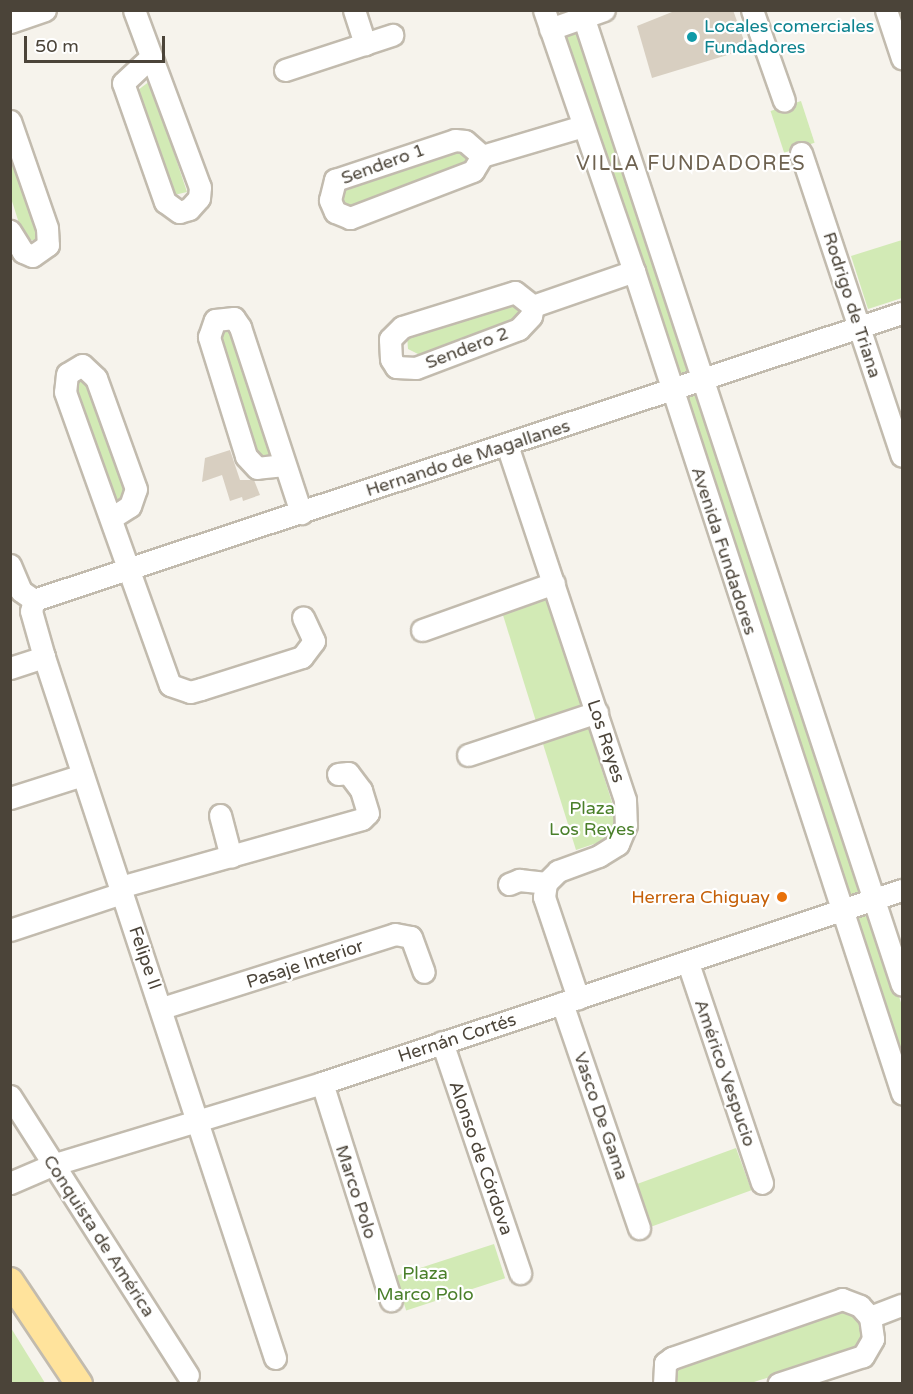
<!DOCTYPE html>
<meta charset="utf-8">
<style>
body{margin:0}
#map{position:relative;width:913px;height:1394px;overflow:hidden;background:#f6f3ec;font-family:"Varela Round",sans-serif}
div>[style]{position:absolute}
.green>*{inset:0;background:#d2eab5;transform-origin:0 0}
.building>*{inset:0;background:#d8cfc1}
.roads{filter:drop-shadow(2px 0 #c2bbae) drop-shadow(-2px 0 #c2bbae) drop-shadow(0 2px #c2bbae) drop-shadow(0 -2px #c2bbae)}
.minor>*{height:21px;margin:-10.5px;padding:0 10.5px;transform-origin:10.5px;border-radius:10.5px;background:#fff}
.major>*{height:26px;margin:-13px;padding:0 13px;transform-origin:13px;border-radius:13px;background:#ffe39c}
.dots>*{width:16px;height:16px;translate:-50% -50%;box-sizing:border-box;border:3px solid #fff;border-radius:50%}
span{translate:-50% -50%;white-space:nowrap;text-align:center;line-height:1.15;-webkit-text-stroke:4.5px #fff;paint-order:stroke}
.culture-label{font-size:18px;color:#0d838f}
.left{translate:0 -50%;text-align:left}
.street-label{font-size:18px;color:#4b4439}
.park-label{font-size:18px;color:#4a7f2a}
.food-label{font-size:18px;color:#c56008}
.right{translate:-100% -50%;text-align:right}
.neighbourhood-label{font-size:20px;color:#6e6250;letter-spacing:1.5px}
.frame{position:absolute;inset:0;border:12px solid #4b4439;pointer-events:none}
.scale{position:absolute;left:24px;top:36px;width:141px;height:27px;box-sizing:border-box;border:3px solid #4b4439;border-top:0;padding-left:8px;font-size:18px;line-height:21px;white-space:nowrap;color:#4b4439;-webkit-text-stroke:4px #fff;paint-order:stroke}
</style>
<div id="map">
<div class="green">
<div style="clip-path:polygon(572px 32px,582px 34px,694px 372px,674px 377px,563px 40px)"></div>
<div style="clip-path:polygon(150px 81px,187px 192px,170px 196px,134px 93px)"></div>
<div style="left:801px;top:101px;width:44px;height:32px;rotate:72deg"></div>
<div style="clip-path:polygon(10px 142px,41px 235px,38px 241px,24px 239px,11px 198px)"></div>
<div style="clip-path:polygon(465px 146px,473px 152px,470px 163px,348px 206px,342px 206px,335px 192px,342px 185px)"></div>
<div style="clip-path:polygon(902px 240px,902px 298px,868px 309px,851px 256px)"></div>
<div style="clip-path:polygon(514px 299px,525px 306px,521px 321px,420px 355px,408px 349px,407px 336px)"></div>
<div style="clip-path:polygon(226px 329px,233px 331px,273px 453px,264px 457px,255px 455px,215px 337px)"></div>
<div style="clip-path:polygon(83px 373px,129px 490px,118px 500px,113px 500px,68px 380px)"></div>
<div style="clip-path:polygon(690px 394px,702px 395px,865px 887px,856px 895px,844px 894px,682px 400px)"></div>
<div style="clip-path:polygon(547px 596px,616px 815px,609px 839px,576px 850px,502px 612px)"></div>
<div style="clip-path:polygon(862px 914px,873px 915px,902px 1006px,902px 1070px,854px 922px)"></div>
<div style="left:736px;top:1148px;width:45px;height:106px;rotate:70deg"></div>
<div style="left:494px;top:1244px;width:36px;height:104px;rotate:72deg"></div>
<div style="clip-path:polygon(834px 1308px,854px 1311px,866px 1339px,863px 1347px,751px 1383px,673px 1383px,669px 1365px)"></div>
<div style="clip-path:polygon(11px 1328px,45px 1383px,11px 1383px)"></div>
</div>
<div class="building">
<div style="clip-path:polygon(677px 10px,733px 10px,747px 49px,652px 78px,637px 26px)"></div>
<div style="clip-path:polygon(230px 450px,240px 480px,254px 480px,260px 495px,243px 501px,242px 497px,230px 501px,222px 475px,202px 482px,205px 458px)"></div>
</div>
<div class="roads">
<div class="minor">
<div style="left:134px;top:10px;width:189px;rotate:69.6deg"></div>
<div style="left:200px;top:187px;width:11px;rotate:95deg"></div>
<div style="left:199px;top:198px;width:15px;rotate:132deg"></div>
<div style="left:189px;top:209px;width:10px;rotate:163deg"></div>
<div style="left:179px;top:212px;width:17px;rotate:-144deg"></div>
<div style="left:165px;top:202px;width:126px;rotate:-109.4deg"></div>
<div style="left:123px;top:83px;width:38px;rotate:-43deg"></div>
<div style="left:354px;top:10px;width:36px;rotate:72deg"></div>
<div style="left:544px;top:10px;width:276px;rotate:71deg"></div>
<div style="left:634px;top:271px;width:865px;rotate:71.94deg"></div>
<div style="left:581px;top:10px;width:1026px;rotate:71.78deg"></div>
<div style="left:752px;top:10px;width:96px;rotate:70.6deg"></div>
<div style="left:886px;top:10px;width:51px;rotate:71.6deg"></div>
<div style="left:10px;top:22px;width:37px;rotate:-19deg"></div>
<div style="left:550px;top:29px;width:57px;rotate:-19.4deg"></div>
<div style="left:285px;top:70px;width:113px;rotate:-18.1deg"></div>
<div style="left:10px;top:121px;width:113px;rotate:70.9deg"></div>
<div style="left:47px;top:228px;width:17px;rotate:87deg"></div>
<div style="left:48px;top:245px;width:19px;rotate:145deg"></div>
<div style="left:32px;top:256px;width:10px;rotate:-156deg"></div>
<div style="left:23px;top:252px;width:25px;rotate:-122deg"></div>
<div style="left:455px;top:140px;width:10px;rotate:6deg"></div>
<div style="left:465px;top:141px;width:23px;rotate:41deg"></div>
<div style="left:482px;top:156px;width:17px;rotate:121deg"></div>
<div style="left:473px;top:171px;width:132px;rotate:159.1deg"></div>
<div style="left:350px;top:218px;width:16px;rotate:-158deg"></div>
<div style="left:335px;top:212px;width:13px;rotate:-113deg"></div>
<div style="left:330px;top:200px;width:21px;rotate:-76deg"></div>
<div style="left:335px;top:180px;width:126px;rotate:-18.4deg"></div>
<div style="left:801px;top:153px;width:319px;rotate:71.6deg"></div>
<div style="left:482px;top:156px;width:105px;rotate:-16.5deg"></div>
<div style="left:515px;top:292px;width:23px;rotate:38deg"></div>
<div style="left:533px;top:306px;width:10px;rotate:101deg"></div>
<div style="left:531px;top:316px;width:18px;rotate:133deg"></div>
<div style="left:519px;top:329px;width:110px;rotate:159.3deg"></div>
<div style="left:416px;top:368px;width:20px;rotate:-177deg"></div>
<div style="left:396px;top:367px;width:9px;rotate:-122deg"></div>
<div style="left:391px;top:359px;width:20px;rotate:-93deg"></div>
<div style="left:390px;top:339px;width:17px;rotate:-45deg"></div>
<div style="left:402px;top:327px;width:118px;rotate:-17.2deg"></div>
<div style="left:533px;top:306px;width:107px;rotate:-19.1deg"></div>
<div style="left:507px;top:445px;width:374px;rotate:71.6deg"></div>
<div style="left:625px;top:800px;width:25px;rotate:88deg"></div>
<div style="left:626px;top:825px;width:21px;rotate:113deg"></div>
<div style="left:618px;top:844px;width:22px;rotate:148deg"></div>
<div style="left:599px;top:856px;width:44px;rotate:159.9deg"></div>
<div style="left:558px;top:871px;width:17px;rotate:135deg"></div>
<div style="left:546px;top:883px;width:14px;rotate:98deg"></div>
<div style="left:544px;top:897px;width:107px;rotate:71.4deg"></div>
<div style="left:284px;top:465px;width:27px;rotate:174deg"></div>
<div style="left:257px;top:468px;width:16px;rotate:-133deg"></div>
<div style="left:246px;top:456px;width:125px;rotate:-107.3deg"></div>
<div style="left:209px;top:337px;width:18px;rotate:-71deg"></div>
<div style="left:215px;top:320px;width:19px;rotate:-6deg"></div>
<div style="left:234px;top:318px;width:11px;rotate:56deg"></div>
<div style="left:240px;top:327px;width:196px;rotate:71.8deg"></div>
<div style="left:113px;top:517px;width:20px;rotate:-33deg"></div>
<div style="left:130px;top:506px;width:18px;rotate:-71deg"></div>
<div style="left:136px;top:489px;width:118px;rotate:-109.8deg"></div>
<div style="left:96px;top:378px;width:19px;rotate:-137deg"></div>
<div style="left:82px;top:365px;width:17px;rotate:149deg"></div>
<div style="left:67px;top:374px;width:18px;rotate:96deg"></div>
<div style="left:65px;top:392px;width:311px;rotate:70.3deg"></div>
<div style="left:170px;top:685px;width:21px;rotate:19deg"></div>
<div style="left:190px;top:692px;width:11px;rotate:-15deg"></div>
<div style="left:201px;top:689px;width:106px;rotate:-17.6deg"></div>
<div style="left:302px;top:657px;width:20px;rotate:-53deg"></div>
<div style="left:314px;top:641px;width:26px;rotate:-115deg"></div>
<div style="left:10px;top:565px;width:28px;rotate:67deg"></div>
<div style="left:21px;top:591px;width:16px;rotate:35deg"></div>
<div style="left:34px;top:600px;width:11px;rotate:105deg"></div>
<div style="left:31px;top:611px;width:48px;rotate:74.2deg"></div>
<div style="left:44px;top:657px;width:738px;rotate:71.76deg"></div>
<div style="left:34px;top:600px;width:914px;rotate:-18.3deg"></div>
<div style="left:422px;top:630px;width:140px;rotate:-19.6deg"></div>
<div style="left:10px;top:668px;width:36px;rotate:-18deg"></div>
<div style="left:468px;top:755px;width:136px;rotate:-18.4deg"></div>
<div style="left:10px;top:798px;width:76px;rotate:-17.7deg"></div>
<div style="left:220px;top:815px;width:43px;rotate:75.3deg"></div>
<div style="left:509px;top:884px;width:11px;rotate:-22deg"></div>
<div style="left:519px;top:880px;width:27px;rotate:6deg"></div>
<div style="left:120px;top:887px;width:251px;rotate:-15.7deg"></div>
<div style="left:362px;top:819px;width:8px;rotate:-45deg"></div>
<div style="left:368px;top:813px;width:24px;rotate:-107deg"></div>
<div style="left:361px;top:790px;width:21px;rotate:-127deg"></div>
<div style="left:348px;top:773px;width:10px;rotate:174deg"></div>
<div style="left:10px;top:930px;width:118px;rotate:-18.3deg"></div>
<div style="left:688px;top:963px;width:232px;rotate:71.4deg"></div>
<div style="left:562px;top:1003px;width:238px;rotate:71.1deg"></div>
<div style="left:162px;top:1008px;width:244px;rotate:-17.6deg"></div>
<div style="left:395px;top:934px;width:16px;rotate:11deg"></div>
<div style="left:411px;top:937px;width:37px;rotate:70deg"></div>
<div style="left:442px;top:1042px;width:244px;rotate:71.3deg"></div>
<div style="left:322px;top:1083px;width:228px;rotate:72.4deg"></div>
<div style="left:10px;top:1096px;width:331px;rotate:57.5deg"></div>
<div style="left:10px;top:1183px;width:46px;rotate:-23.2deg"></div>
<div style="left:52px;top:1165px;width:282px;rotate:-16.9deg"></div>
<div style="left:322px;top:1083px;width:611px;rotate:-18.41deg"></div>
<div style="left:870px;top:1317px;width:34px;rotate:-21deg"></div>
<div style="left:664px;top:1384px;width:21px;rotate:-87deg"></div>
<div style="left:665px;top:1363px;width:9px;rotate:-36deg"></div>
<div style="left:672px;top:1358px;width:180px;rotate:-19.1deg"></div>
<div style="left:842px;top:1299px;width:19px;rotate:21deg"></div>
<div style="left:860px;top:1306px;width:15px;rotate:48deg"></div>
<div style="left:870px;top:1317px;width:22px;rotate:82deg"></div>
<div style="left:873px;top:1339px;width:20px;rotate:120deg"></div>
<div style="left:863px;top:1356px;width:89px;rotate:161.8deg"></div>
</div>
<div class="major">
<div style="left:10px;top:1281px;width:124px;rotate:56.2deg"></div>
</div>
</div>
<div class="dots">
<div style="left:692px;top:37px;background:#0f9aa8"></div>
<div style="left:782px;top:897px;background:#e8710a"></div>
</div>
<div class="culture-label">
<span class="left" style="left:704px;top:37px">Locales comerciales<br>Fundadores</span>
</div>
<div class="street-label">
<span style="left:383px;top:164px;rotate:-20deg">Sendero 1</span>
<span style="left:852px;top:305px;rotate:72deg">Rodrigo de Triana</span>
<span style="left:467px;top:348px;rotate:-21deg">Sendero 2</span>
<span style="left:468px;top:458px;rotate:-18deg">Hernando de Magallanes</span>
<span style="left:724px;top:551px;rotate:72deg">Avenida Fundadores</span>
<span style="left:606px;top:741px;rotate:72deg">Los Reyes</span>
<span style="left:145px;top:958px;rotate:71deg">Felipe II</span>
<span style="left:305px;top:964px;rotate:-18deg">Pasaje Interior</span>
<span style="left:457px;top:1038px;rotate:-18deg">Hernán Cortés</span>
<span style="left:725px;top:1073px;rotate:71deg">Américo Vespucio</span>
<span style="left:601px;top:1116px;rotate:71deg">Vasco De Gama</span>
<span style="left:481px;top:1158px;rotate:71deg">Alonso de Córdova</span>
<span style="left:356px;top:1192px;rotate:72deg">Marco Polo</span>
<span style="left:99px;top:1236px;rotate:57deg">Conquista de América</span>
</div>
<div class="park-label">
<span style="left:592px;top:819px">Plaza<br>Los Reyes</span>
<span style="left:425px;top:1284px">Plaza<br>Marco Polo</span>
</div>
<div class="food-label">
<span class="right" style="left:770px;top:897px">Herrera Chiguay</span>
</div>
<div class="neighbourhood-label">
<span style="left:691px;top:164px">VILLA FUNDADORES</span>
</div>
<div class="frame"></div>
<div class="scale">50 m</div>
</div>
